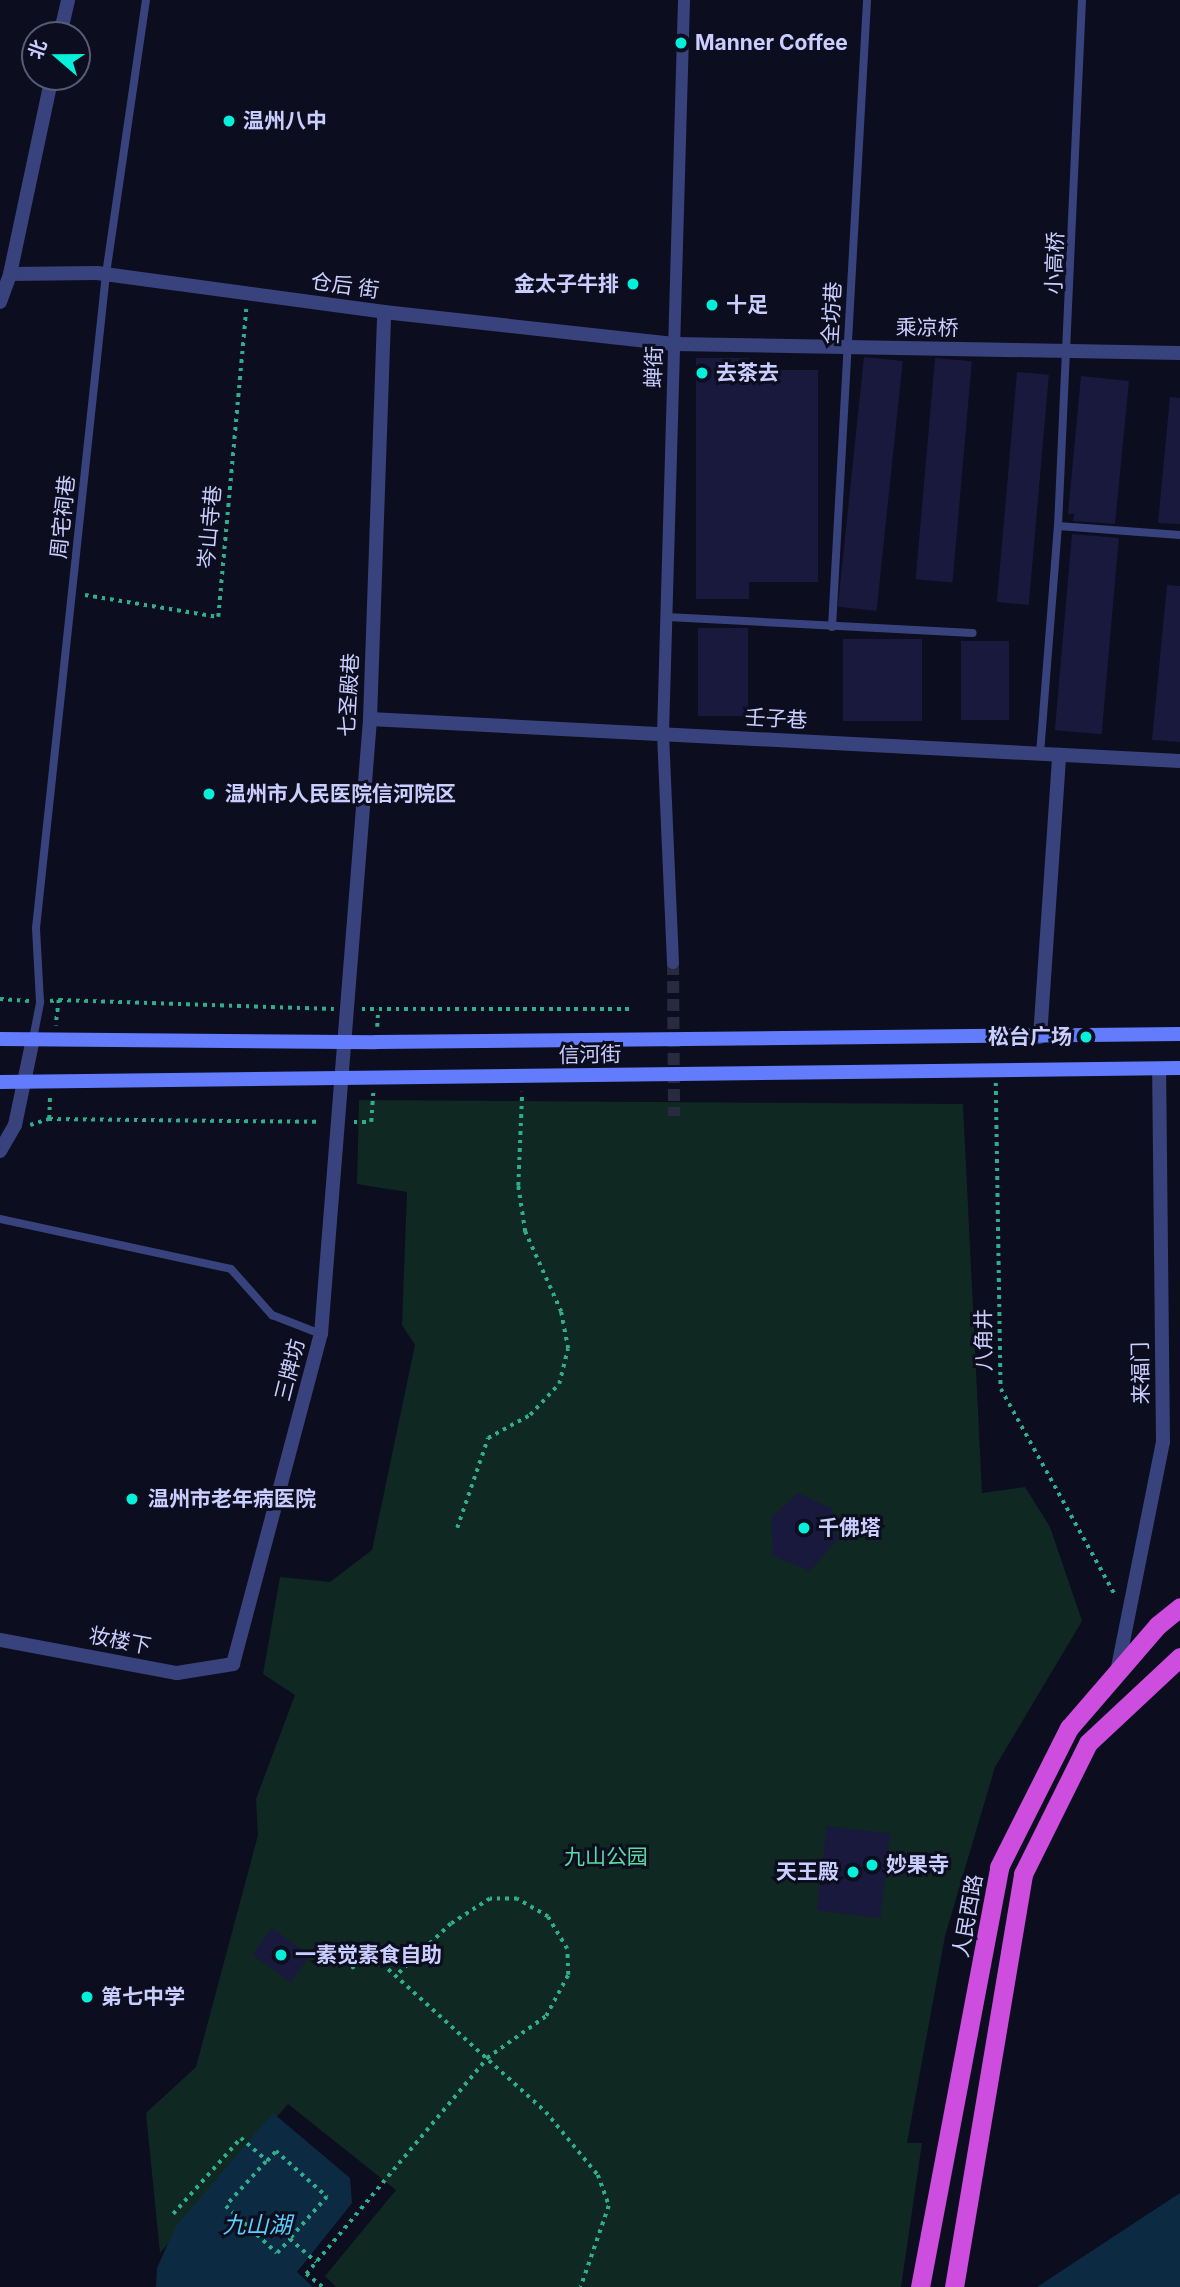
<!DOCTYPE html>
<meta charset="utf-8">
<style>
body{margin:0}
#map{position:relative;width:1180px;height:2287px;overflow:hidden;background:#0c0d1e;font-family:Inter,"Noto Sans SC",sans-serif}
div>[style]{position:absolute}
.green>*{inset:0;background:#0f2822}
.water>*{inset:0;background:#0c2b42}
.building>*{inset:0;background:#19193e;transform-origin:0 0}
.pedestrian-tunnel>*{height:12px;margin-top:-6px;transform-origin:0;background:repeating-linear-gradient(90deg,#282a40 0 12px,transparent 0 18px)}
.path>*{height:3.5px;margin-top:-1.75px;transform-origin:0;background:repeating-linear-gradient(90deg,#2fad8d 0 3.5px,transparent 0 8.5px)}
.service>*{height:8px;margin:-4px;padding:0 4px;transform-origin:4px;border-radius:4px;background:#38427c}
.pedestrian>*{height:12px;margin:-6px;padding:0 6px;transform-origin:6px;border-radius:6px;background:#38427c}
.minor>*{height:14px;margin:-7px;padding:0 7px;transform-origin:7px;border-radius:7px;background:#38427c}
.tertiary>*{height:14px;margin:-7px;padding:0 7px;transform-origin:7px;border-radius:7px;background:#38427c}
.secondary>*{height:14px;margin:-7px;padding:0 7px;transform-origin:7px;border-radius:7px;background:#627cfd}
.trunk>*{height:19px;margin:-9.5px;padding:0 9.5px;transform-origin:9.5px;border-radius:9.5px;background:#cc4dde}
.dots>*{width:19px;height:19px;translate:-50% -50%;box-sizing:border-box;border:4px solid #0c0d1e;border-radius:50%}
span{translate:-50% -50%;white-space:nowrap;text-align:center;line-height:1.15;-webkit-text-stroke:6px #0c0d1e;paint-order:stroke}
.poi-label{font-size:21px;color:#cacefe;font-weight:700}
.left{translate:0 -50%;text-align:left}
.right{translate:-100% -50%;text-align:right}
.street-label{font-size:21px;color:#cacefe}
.park-label{font-size:21px;color:#58dca1}
.water-label{font-size:23px;color:#59d1fc;font-style:italic}
.north{position:absolute;left:21px;top:21px;width:70px;height:70px;box-sizing:border-box;background:#0c0d1e;border:2px solid #585a78;border-radius:50%;rotate:290deg;font-size:19px;font-weight:700;line-height:28px;text-align:center;color:#cacefe}
.north::after{content:'';display:block;margin:auto;width:24px;height:32px;background:#04f0da;clip-path:polygon(50% 0,100% 100%,50% 72%,0 100%)}
</style>
<div id="map">
<div class="green">
<div style="clip-path:polygon(359px 1100px,963px 1104px,982px 1493px,1025px 1487px,1050px 1527px,1082px 1621px,995px 1767px,945px 1936px,907px 2143px,922px 2143px,901px 2287px,336px 2287px,325px 2276px,396px 2190px,288px 2104px,160px 2253px,146px 2113px,196px 2067px,258px 1835px,256px 1799px,295px 1695px,263px 1674px,280px 1577px,330px 1582px,372px 1550px,415px 1345px,402px 1325px,407px 1192px,357px 1184px)"></div>
</div>
<div class="water">
<div style="clip-path:polygon(273px 2113px,350px 2178px,352px 2203px,297px 2272px,313px 2287px,156px 2287px,157px 2268px,176px 2226px)"></div>
<div style="clip-path:polygon(1180px 2193px,1180px 2287px,1037px 2287px)"></div>
</div>
<div class="building">
<div style="left:864px;top:357px;width:39px;height:251px;rotate:6deg"></div>
<div style="clip-path:polygon(696px 358px,749px 358px,749px 370px,818px 370px,818px 582px,749px 582px,749px 599px,696px 599px)"></div>
<div style="left:935px;top:358px;width:37px;height:222px;rotate:5deg"></div>
<div style="left:1017px;top:372px;width:32px;height:231px;rotate:5deg"></div>
<div style="clip-path:polygon(1081px 376px,1129px 381px,1115px 524px,1073px 521px,1074px 514px,1068px 514px)"></div>
<div style="clip-path:polygon(1170px 397px,1180px 398px,1180px 524px,1158px 523px)"></div>
<div style="left:1072px;top:534px;width:47px;height:197px;rotate:5deg"></div>
<div style="clip-path:polygon(1167px 585px,1180px 586px,1180px 742px,1152px 740px)"></div>
<div style="left:698px;top:628px;width:50px;height:88px"></div>
<div style="left:922px;top:639px;width:82px;height:79px;rotate:90deg"></div>
<div style="left:961px;top:641px;width:48px;height:79px"></div>
<div style="clip-path:polygon(798px 1493px,832px 1509px,838px 1539px,810px 1571px,773px 1556px,771px 1518px)"></div>
<div style="left:827px;top:1826px;width:64px;height:85px;rotate:7deg"></div>
<div style="left:272px;top:1928px;width:47px;height:33px;rotate:36deg"></div>
</div>
<div class="pedestrian-tunnel">
<div style="left:673px;top:963px;width:153px;rotate:89.6deg"></div>
</div>
<div class="path">
<div style="left:85px;top:595px;width:135px;rotate:9.4deg"></div>
<div style="left:218px;top:617px;width:309px;rotate:-84.8deg"></div>
<div style="left:0;top:999px;width:29px;rotate:4deg"></div>
<div style="left:59px;top:1000px;width:275px;rotate:1.9deg"></div>
<div style="left:50px;top:1001px;width:9px;rotate:-6deg"></div>
<div style="left:59px;top:1000px;width:26px;rotate:97deg"></div>
<div style="left:362px;top:1009px;width:271px"></div>
<div style="left:377px;top:1027px;width:17px;rotate:-87deg"></div>
<div style="left:996px;top:1083px;width:306px;rotate:89.1deg"></div>
<div style="left:1001px;top:1389px;width:235px;rotate:61deg"></div>
<div style="left:49px;top:1119px;width:23px;rotate:-88deg"></div>
<div style="left:354px;top:1122px;width:17px"></div>
<div style="left:371px;top:1122px;width:31px;rotate:-86deg"></div>
<div style="left:30px;top:1125px;width:20px;rotate:-18deg"></div>
<div style="left:49px;top:1119px;width:272px;rotate:0.6deg"></div>
<div style="left:457px;top:1528px;width:95px;rotate:-71deg"></div>
<div style="left:488px;top:1438px;width:48px;rotate:-28.7deg"></div>
<div style="left:530px;top:1415px;width:42px;rotate:-46.9deg"></div>
<div style="left:559px;top:1384px;width:36px;rotate:-76deg"></div>
<div style="left:568px;top:1349px;width:38px;rotate:-101deg"></div>
<div style="left:561px;top:1312px;width:88px;rotate:-114.2deg"></div>
<div style="left:525px;top:1232px;width:47px;rotate:-98.7deg"></div>
<div style="left:518px;top:1186px;width:94px;rotate:-87.6deg"></div>
<div style="left:351px;top:1968px;width:27px;rotate:-22deg"></div>
<div style="left:376px;top:1958px;width:229px;rotate:42.2deg"></div>
<div style="left:546px;top:2112px;width:82px;rotate:50.5deg"></div>
<div style="left:598px;top:2175px;width:33px;rotate:70deg"></div>
<div style="left:609px;top:2206px;width:86px;rotate:109.1deg"></div>
<div style="left:266px;top:2162px;width:59px;rotate:132.3deg"></div>
<div style="left:226px;top:2206px;width:69px;rotate:42.7deg"></div>
<div style="left:277px;top:2253px;width:19px;rotate:-47deg"></div>
<div style="left:173px;top:2214px;width:102px;rotate:-48.2deg"></div>
<div style="left:241px;top:2138px;width:35px;rotate:41deg"></div>
<div style="left:267px;top:2161px;width:13px;rotate:-48deg"></div>
<div style="left:276px;top:2151px;width:69px;rotate:42deg"></div>
<div style="left:327px;top:2197px;width:56px;rotate:131.4deg"></div>
<div style="left:290px;top:2239px;width:35px;rotate:41deg"></div>
<div style="left:322px;top:2287px;width:21px;rotate:-141deg"></div>
<div style="left:306px;top:2274px;width:282px;rotate:-50deg"></div>
<div style="left:487px;top:2058px;width:72px;rotate:-35.4deg"></div>
<div style="left:546px;top:2016px;width:47px;rotate:-61.8deg"></div>
<div style="left:568px;top:1975px;width:26px;rotate:-92deg"></div>
<div style="left:567px;top:1949px;width:37px;rotate:-121deg"></div>
<div style="left:548px;top:1917px;width:36px;rotate:-150deg"></div>
<div style="left:517px;top:1899px;width:27px;rotate:180deg"></div>
<div style="left:490px;top:1899px;width:46px;rotate:147.3deg"></div>
<div style="left:451px;top:1924px;width:76px;rotate:136.6deg"></div>
</div>
<div class="service">
<div style="left:1058px;top:526px;width:527px;rotate:-87.39deg"></div>
<div style="left:667px;top:617px;width:306px;rotate:3deg"></div>
<div style="left:832px;top:627px;width:628px;rotate:-86.8deg"></div>
<div style="left:1040px;top:754px;width:229px;rotate:-85.5deg"></div>
<div style="left:1058px;top:526px;width:122px;rotate:4.2deg"></div>
<div style="left:33px;top:1039px;width:38px;rotate:-79deg"></div>
<div style="left:40px;top:1002px;width:74px;rotate:-93.1deg"></div>
<div style="left:36px;top:928px;width:658px;rotate:-83.89deg"></div>
<div style="left:106px;top:274px;width:277px;rotate:-81.7deg"></div>
<div style="left:0;top:1219px;width:236px;rotate:12.2deg"></div>
<div style="left:231px;top:1269px;width:62px;rotate:48.3deg"></div>
<div style="left:272px;top:1315px;width:53px;rotate:21.2deg"></div>
</div>
<div class="pedestrian">
<div style="left:673px;top:963px;width:229px;rotate:-92.5deg"></div>
<div style="left:663px;top:734px;width:734px;rotate:-88.36deg"></div>
</div>
<div class="minor">
<div style="left:60px;top:35px;width:36px;rotate:-77deg"></div>
<div style="left:10px;top:274px;width:87px;rotate:-0.7deg"></div>
<div style="left:97px;top:273px;width:290px;rotate:7.7deg"></div>
<div style="left:384px;top:312px;width:292px;rotate:6.3deg"></div>
<div style="left:674px;top:344px;width:506px;rotate:1.02deg"></div>
<div style="left:0;top:302px;width:30px;rotate:-70deg"></div>
<div style="left:10px;top:274px;width:201px;rotate:-78deg"></div>
<div style="left:370px;top:719px;width:811px;rotate:2.97deg"></div>
<div style="left:1040px;top:1037px;width:283px;rotate:-86.1deg"></div>
<div style="left:233px;top:1664px;width:342px;rotate:-75.1deg"></div>
<div style="left:321px;top:1334px;width:617px;rotate:-85.44deg"></div>
<div style="left:370px;top:719px;width:407px;rotate:-88deg"></div>
</div>
<div class="tertiary">
<div style="left:0;top:1151px;width:30px;rotate:-60deg"></div>
<div style="left:15px;top:1125px;width:88px;rotate:-78.2deg"></div>
<div style="left:0;top:1640px;width:180px;rotate:10.6deg"></div>
<div style="left:177px;top:1673px;width:57px;rotate:-9.1deg"></div>
<div style="left:1117px;top:1672px;width:235px;rotate:-78.7deg"></div>
<div style="left:1163px;top:1442px;width:373px;rotate:-90.6deg"></div>
</div>
<div class="secondary">
<div style="left:0;top:1039px;width:376px;rotate:0.5deg"></div>
<div style="left:376px;top:1042px;width:804px;rotate:-0.57deg"></div>
<div style="left:0;top:1082px;width:1180px;rotate:-0.68deg"></div>
</div>
<div class="trunk">
<div style="left:920px;top:2287px;width:427px;rotate:-79.3deg"></div>
<div style="left:999px;top:1867px;width:156px;rotate:-63.3deg"></div>
<div style="left:1069px;top:1728px;width:136px;rotate:-49.2deg"></div>
<div style="left:1158px;top:1625px;width:28px;rotate:-39deg"></div>
<div style="left:954px;top:2287px;width:419px;rotate:-80.5deg"></div>
<div style="left:1023px;top:1874px;width:146px;rotate:-63.6deg"></div>
<div style="left:1088px;top:1743px;width:126px;rotate:-43.1deg"></div>
</div>
<div class="dots">
<div style="left:681px;top:43px;background:#04f0da"></div>
<div style="left:229px;top:121px;background:#04f0da"></div>
<div style="left:633px;top:284px;background:#04f0da"></div>
<div style="left:712px;top:305px;background:#04f0da"></div>
<div style="left:702px;top:373px;background:#04f0da"></div>
<div style="left:209px;top:794px;background:#04f0da"></div>
<div style="left:1086px;top:1037px;background:#04f0da"></div>
<div style="left:132px;top:1499px;background:#04f0da"></div>
<div style="left:804px;top:1528px;background:#04f0da"></div>
<div style="left:872px;top:1865px;background:#04f0da"></div>
<div style="left:853px;top:1872px;background:#04f0da"></div>
<div style="left:281px;top:1955px;background:#04f0da"></div>
<div style="left:87px;top:1997px;background:#04f0da"></div>
</div>
<div class="poi-label">
<span class="left" style="left:695px;top:43px">Manner Coffee</span>
<span class="left" style="left:243px;top:121px">温州八中</span>
<span class="right" style="left:619px;top:284px">金太子牛排</span>
<span class="left" style="left:726px;top:305px">十足</span>
<span class="left" style="left:716px;top:373px">去茶去</span>
<span class="left" style="left:225px;top:794px">温州市人民医院信河院区</span>
<span class="right" style="left:1072px;top:1037px">松台广场</span>
<span class="left" style="left:148px;top:1499px">温州市老年病医院</span>
<span class="left" style="left:818px;top:1528px">千佛塔</span>
<span class="left" style="left:886px;top:1865px">妙果寺</span>
<span class="right" style="left:839px;top:1872px">天王殿</span>
<span class="left" style="left:295px;top:1955px">一素觉素食自助</span>
<span class="left" style="left:101px;top:1997px">第七中学</span>
</div>
<div class="street-label">
<span style="left:1055px;top:263px;rotate:-88deg">小高桥</span>
<span style="left:345px;top:286px;rotate:8deg">仓后 街</span>
<span style="left:832px;top:313px;rotate:-87deg">全坊巷</span>
<span style="left:927px;top:328px;rotate:1deg">乘凉桥</span>
<span style="left:654px;top:367px;rotate:-88deg">蝉街</span>
<span style="left:63px;top:517px;rotate:-84deg">周宅祠巷</span>
<span style="left:210px;top:527px;rotate:-85deg">岑山寺巷</span>
<span style="left:349px;top:695px;rotate:-87deg">七圣殿巷</span>
<span style="left:776px;top:719px;rotate:3deg">壬子巷</span>
<span style="left:590px;top:1055px;rotate:-1deg">信河街</span>
<span style="left:984px;top:1340px;rotate:-91deg">八角井</span>
<span style="left:290px;top:1370px;rotate:-76deg">三牌坊</span>
<span style="left:1141px;top:1373px;rotate:-91deg">来福门</span>
<span style="left:120px;top:1641px;rotate:11deg">妆楼下</span>
<span style="left:968px;top:1916px;rotate:-80deg">人民西路</span>
</div>
<div class="park-label">
<span style="left:606px;top:1857px">九山公园</span>
</div>
<div class="water-label">
<span style="left:257px;top:2225px">九山湖</span>
</div>
<div class="north">北</div>
</div>
